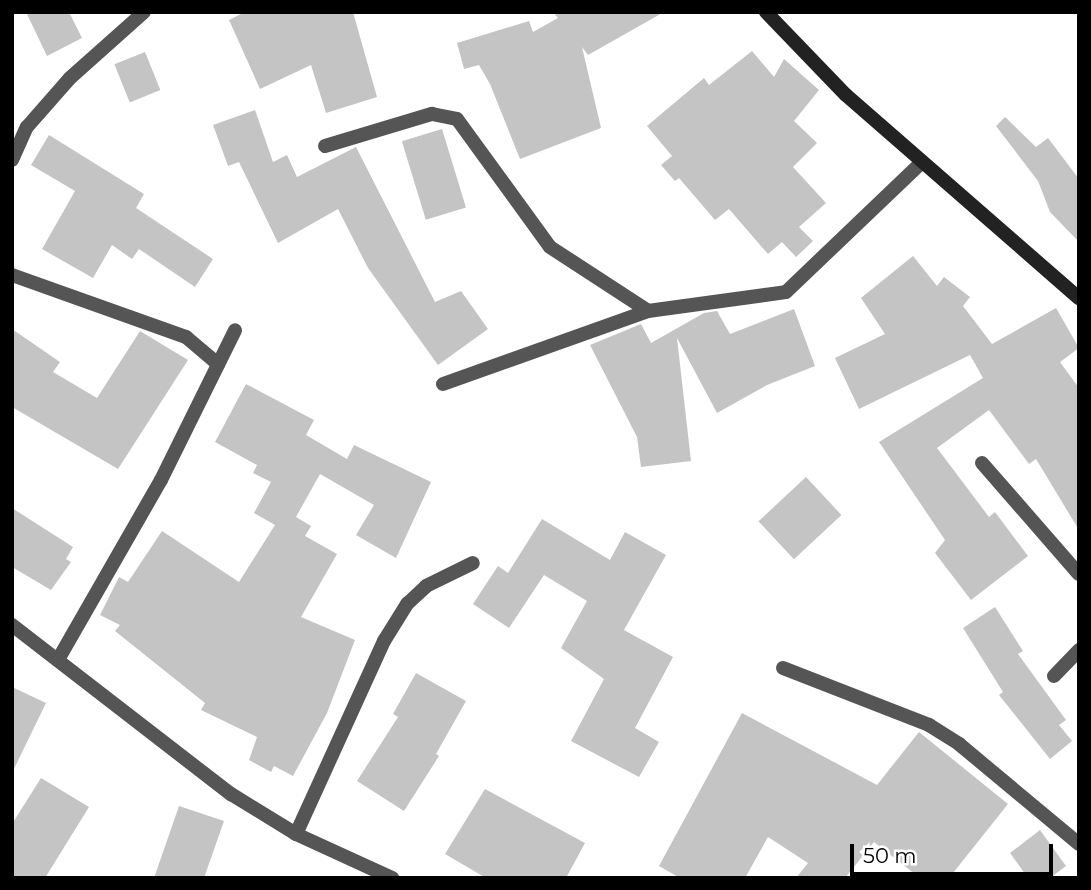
<!DOCTYPE html>
<style>
body{margin:0}
#map{position:relative;width:1091px;height:890px;overflow:hidden;background:#fff;font-family:Montserrat,sans-serif}
div>[style]{position:absolute}
.building>*{inset:0;background:#c4c4c4;transform-origin:0 0}
.minor>*{height:14px;margin:-7px;padding:0 7px;transform-origin:7px;border-radius:7px;background:#555}
.secondary>*{height:14px;margin:-7px;padding:0 7px;transform-origin:7px;border-radius:7px;background:#222}
span{translate:-50% -50%;white-space:nowrap;text-align:center;line-height:1.15;-webkit-text-stroke:7px #fff;paint-order:stroke}
.frame{position:absolute;inset:0;border:14px solid #000;pointer-events:none}
.scale{position:absolute;left:850px;top:844px;width:203px;height:32px;box-sizing:border-box;border:4px solid #000;border-top:0;padding-left:9px;font-size:21px;line-height:24px;white-space:nowrap;color:#000;-webkit-text-stroke:5px #fff;paint-order:stroke}
</style>
<div id="map">
<div class="building">
<div style="clip-path:polygon(26px 12px,69px 12px,82px 38px,47px 56px)"></div>
<div style="clip-path:polygon(245px 12px,353px 12px,377px 97px,326px 113px,311px 65px,260px 89px,229px 20px)"></div>
<div style="clip-path:polygon(553px 12px,664px 12px,588px 55px,582px 47px,601px 128px,520px 159px,490px 84px,479px 65px,464px 69px,457px 43px,529px 21px,533px 32px,558px 18px)"></div>
<div style="clip-path:polygon(752px 51px,774px 77px,784px 59px,819px 90px,794px 121px,817px 143px,793px 167px,826px 203px,799px 227px,813px 241px,796px 257px,782px 242px,768px 254px,729px 209px,715px 220px,679px 178px,675px 181px,661px 165px,672px 156px,647px 126px,704px 78px,709px 85px)"></div>
<div style="left:145px;top:52px;width:41px;height:33px;rotate:68deg"></div>
<div style="clip-path:polygon(255px 110px,273px 162px,287px 155px,297px 177px,356px 147px,435px 302px,461px 291px,488px 329px,438px 365px,368px 268px,338px 209px,278px 243px,239px 162px,228px 166px,213px 125px)"></div>
<div style="clip-path:polygon(1005px 117px,1036px 147px,1048px 138px,1079px 179px,1079px 242px,1050px 212px,1038px 181px,996px 126px)"></div>
<div style="left:442px;top:129px;width:82px;height:42px;rotate:73deg"></div>
<div style="clip-path:polygon(49px 135px,144px 194px,136px 208px,213px 259px,195px 287px,139px 249px,132px 259px,112px 245px,93px 278px,42px 249px,75px 191px,31px 165px)"></div>
<div style="clip-path:polygon(913px 256px,937px 286px,944px 277px,970px 297px,963px 306px,992px 344px,1056px 308px,1079px 348px,1060px 362px,1079px 388px,1079px 530px,1036px 459px,1029px 464px,989px 410px,937px 448px,989px 517px,995px 512px,1028px 556px,971px 600px,935px 553px,945px 540px,879px 442px,983px 378px,970px 355px,859px 409px,835px 358px,885px 334px,861px 298px)"></div>
<div style="clip-path:polygon(794px 309px,815px 366px,767px 385px,717px 413px,677px 338px,691px 461px,641px 467px,637px 437px,590px 345px,641px 324px,651px 343px,704px 313px,717px 311px,730px 334px)"></div>
<div style="clip-path:polygon(12px 329px,60px 362px,53px 372px,97px 398px,140px 331px,188px 360px,118px 469px,12px 407px)"></div>
<div style="clip-path:polygon(246px 384px,314px 420px,306px 435px,347px 459px,354px 445px,431px 482px,396px 558px,356px 535px,374px 505px,320px 474px,296px 517px,311px 526px,305px 536px,337px 554px,301px 617px,355px 640px,327px 713px,293px 776px,274px 766px,271px 772px,249px 760px,257px 737px,201px 710px,205px 703px,115px 631px,120px 625px,100px 615px,119px 577px,128px 582px,162px 531px,239px 582px,275px 525px,254px 513px,271px 482px,253px 473px,257px 465px,215px 442px)"></div>
<div style="left:806px;top:477px;width:52px;height:65px;rotate:47deg"></div>
<div style="clip-path:polygon(12px 508px,73px 547px,66px 559px,71px 562px,51px 590px,12px 567px)"></div>
<div style="clip-path:polygon(542px 519px,610px 560px,625px 532px,666px 555px,624px 630px,673px 657px,635px 728px,659px 742px,639px 777px,571px 741px,604px 679px,561px 648px,587px 601px,544px 575px,509px 628px,473px 604px,498px 566px,508px 573px)"></div>
<div style="clip-path:polygon(995px 607px,1023px 651px,1018px 654px,1066px 720px,1059px 725px,1072px 741px,1050px 759px,999px 695px,1003px 692px,963px 628px)"></div>
<div style="clip-path:polygon(416px 673px,466px 701px,436px 754px,439px 756px,404px 811px,357px 781px,398px 717px,393px 714px)"></div>
<div style="clip-path:polygon(12px 687px,46px 703px,12px 773px)"></div>
<div style="clip-path:polygon(742px 713px,877px 785px,919px 732px,1008px 804px,949px 878px,920px 878px,874px 842px,845px 878px,796px 878px,808px 863px,768px 837px,745px 878px,680px 878px,659px 866px)"></div>
<div style="clip-path:polygon(41px 778px,89px 807px,45px 878px,12px 878px,12px 824px)"></div>
<div style="clip-path:polygon(485px 789px,585px 843px,566px 878px,486px 878px,445px 854px)"></div>
<div style="clip-path:polygon(179px 806px,224px 821px,204px 878px,154px 878px)"></div>
<div style="clip-path:polygon(1040px 830px,1066px 866px,1050px 878px,1028px 878px,1010px 853px)"></div>
</div>
<div class="minor">
<div style="left:325px;top:146px;width:112px;rotate:-16.7deg"></div>
<div style="left:432px;top:114px;width:25px;rotate:11deg"></div>
<div style="left:457px;top:119px;width:158px;rotate:54deg"></div>
<div style="left:550px;top:247px;width:117px;rotate:33.1deg"></div>
<div style="left:12px;top:160px;width:36px;rotate:-66deg"></div>
<div style="left:27px;top:127px;width:65px;rotate:-48.7deg"></div>
<div style="left:70px;top:78px;width:99px;rotate:-41.7deg"></div>
<div style="left:12px;top:275px;width:185px;rotate:19.6deg"></div>
<div style="left:186px;top:337px;width:42px;rotate:40.2deg"></div>
<div style="left:443px;top:384px;width:218px;rotate:-19.6deg"></div>
<div style="left:648px;top:311px;width:139px;rotate:-7.8deg"></div>
<div style="left:786px;top:292px;width:188px;rotate:-43.7deg"></div>
<div style="left:982px;top:463px;width:147px;rotate:48.9deg"></div>
<div style="left:12px;top:625px;width:277px;rotate:37.7deg"></div>
<div style="left:231px;top:794px;width:76px;rotate:31.6deg"></div>
<div style="left:296px;top:834px;width:106px;rotate:24.6deg"></div>
<div style="left:59px;top:658px;width:205px;rotate:-60.2deg"></div>
<div style="left:161px;top:480px;width:167px;rotate:-63.7deg"></div>
<div style="left:783px;top:668px;width:157px;rotate:21.3deg"></div>
<div style="left:929px;top:725px;width:36px;rotate:32deg"></div>
<div style="left:959px;top:744px;width:156px;rotate:39.8deg"></div>
<div style="left:1054px;top:676px;width:36px;rotate:-46deg"></div>
<div style="left:296px;top:834px;width:212px;rotate:-65.5deg"></div>
<div style="left:384px;top:641px;width:44px;rotate:-58.1deg"></div>
<div style="left:407px;top:604px;width:26px;rotate:-43deg"></div>
<div style="left:426px;top:586px;width:52px;rotate:-26.1deg"></div>
</div>
<div class="secondary">
<div style="left:766px;top:12px;width:115px;rotate:46.1deg"></div>
<div style="left:846px;top:95px;width:309px;rotate:41.1deg"></div>
</div>
<div class="frame"></div>
<div class="scale">50 m</div>
</div>
